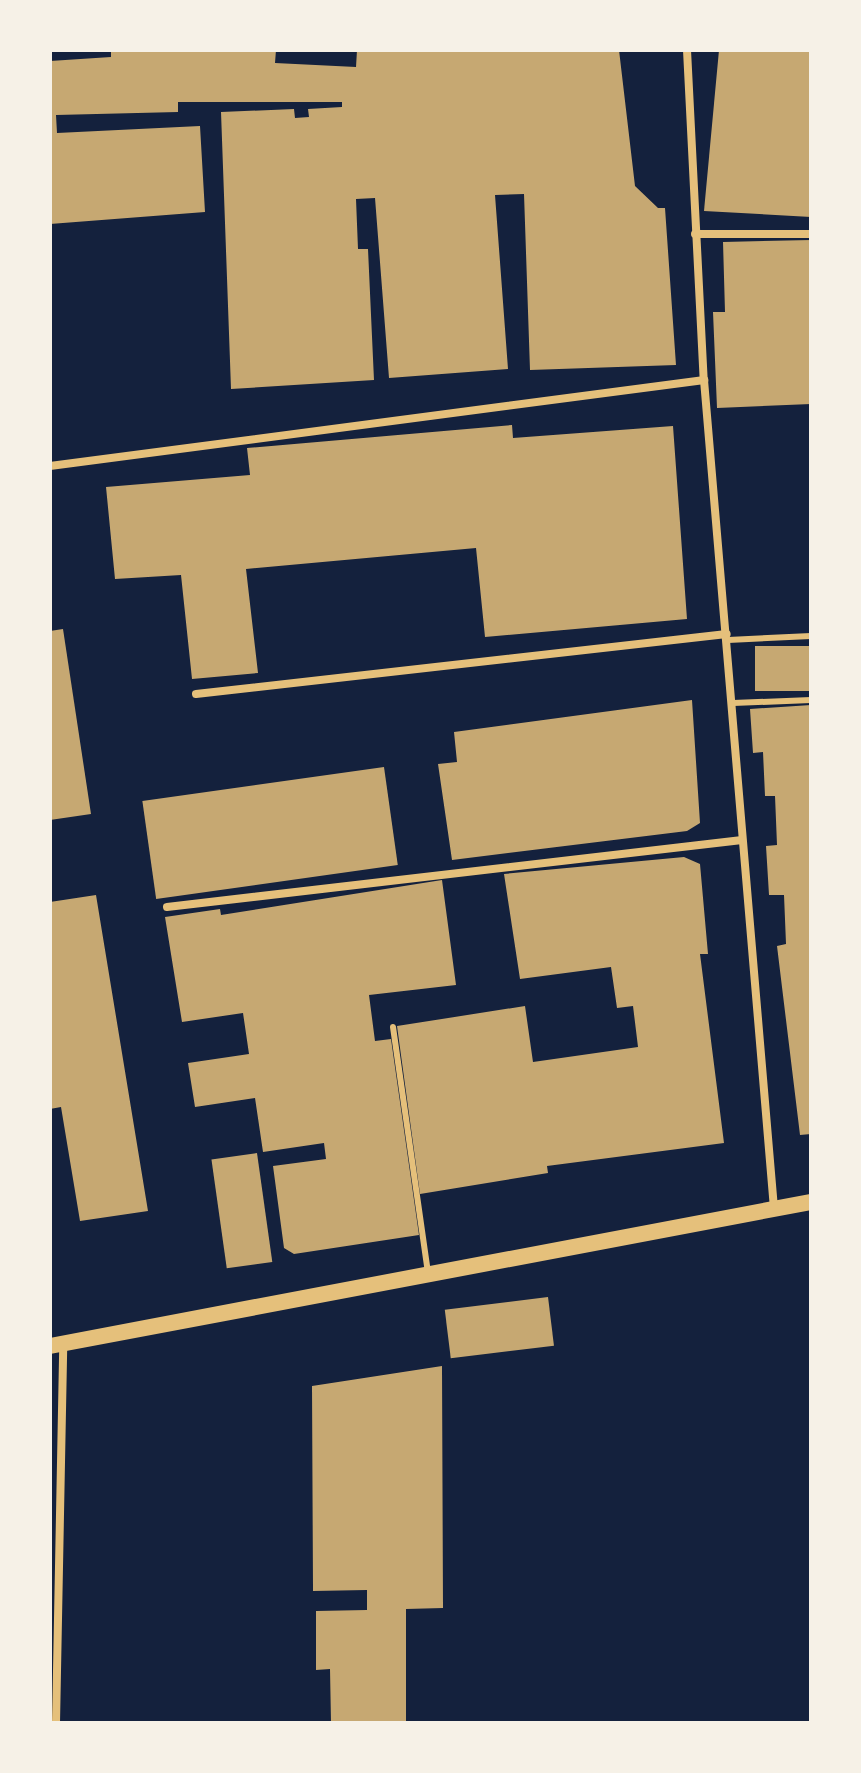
<!DOCTYPE html>
<style>
body{margin:0}
#map{position:relative;width:861px;height:1773px;overflow:hidden;background:#14213d;font-family:Barlow,sans-serif}
div>[style]{position:absolute}
.building>*{inset:0;background:#c6a872;transform-origin:0 0}
.service>*{height:6px;margin:-3px;padding:0 3px;transform-origin:3px;border-radius:3px;background:#e5c07b}
.minor>*{height:8px;margin:-4px;padding:0 4px;transform-origin:4px;border-radius:4px;background:#e5c07b}
.secondary>*{height:16px;margin:-8px;padding:0 8px;transform-origin:8px;border-radius:8px;background:#e5c07b}
span{translate:-50% -50%;white-space:nowrap;text-align:center;line-height:1.15;-webkit-text-stroke:7px #f6f1e7;paint-order:stroke}
.frame{position:absolute;inset:0;border:52px solid #f6f1e7;pointer-events:none}
</style>
<div id="map">
<div class="building">
<div style="clip-path:polygon(111px 50px,276px 50px,275px 63px,356px 67px,357px 50px,619px 50px,635px 186px,658px 208px,665px 208px,676px 365px,530px 370px,524px 194px,495px 195px,508px 369px,389px 378px,375px 198px,356px 199px,358px 249px,368px 249px,374px 380px,231px 389px,221px 112px,294px 109px,295px 118px,309px 117px,308px 109px,342px 107px,342px 102px,178px 102px,178px 112px,56px 115px,57px 133px,200px 126px,205px 212px,50px 224px,50px 61px,111px 57px)"></div>
<div style="clip-path:polygon(719px 50px,811px 50px,811px 217px,704px 211px)"></div>
<div style="clip-path:polygon(811px 240px,811px 404px,717px 408px,713px 312px,725px 312px,723px 242px)"></div>
<div style="clip-path:polygon(512px 425px,513px 438px,673px 426px,687px 619px,485px 637px,476px 548px,246px 569px,258px 673px,192px 679px,181px 575px,115px 579px,106px 487px,250px 475px,247px 448px)"></div>
<div style="clip-path:polygon(63px 629px,91px 814px,50px 820px,50px 631px)"></div>
<div style="left:811px;top:646px;width:45px;height:56px;rotate:90deg"></div>
<div style="clip-path:polygon(692px 700px,700px 823px,687px 831px,452px 860px,438px 764px,457px 762px,454px 732px)"></div>
<div style="clip-path:polygon(811px 705px,811px 1134px,800px 1135px,777px 946px,786px 944px,784px 895px,769px 895px,766px 846px,777px 845px,775px 796px,765px 796px,763px 752px,753px 753px,750px 709px)"></div>
<div style="left:384px;top:767px;width:99px;height:244px;rotate:82deg"></div>
<div style="clip-path:polygon(684px 857px,700px 864px,708px 954px,700px 954px,724px 1143px,547px 1166px,548px 1173px,420px 1194px,397px 1026px,525px 1006px,533px 1062px,638px 1047px,633px 1006px,617px 1008px,611px 967px,520px 979px,504px 874px)"></div>
<div style="clip-path:polygon(442px 880px,456px 985px,369px 995px,375px 1041px,391px 1039px,419px 1235px,294px 1254px,284px 1248px,273px 1166px,326px 1159px,324px 1143px,263px 1152px,255px 1098px,195px 1107px,188px 1063px,249px 1054px,243px 1013px,182px 1022px,165px 917px,220px 909px,221px 915px)"></div>
<div style="clip-path:polygon(96px 895px,148px 1211px,80px 1221px,61px 1107px,50px 1109px,50px 902px)"></div>
<div style="left:257px;top:1153px;width:110px;height:46px;rotate:82deg"></div>
<div style="left:548px;top:1297px;width:49px;height:104px;rotate:83deg"></div>
<div style="clip-path:polygon(442px 1366px,443px 1608px,406px 1609px,406px 1723px,331px 1723px,330px 1669px,316px 1670px,316px 1611px,367px 1610px,367px 1590px,313px 1591px,312px 1386px)"></div>
</div>
<div class="service">
<div style="left:728px;top:640px;width:83px;rotate:-2.8deg"></div>
<div style="left:733px;top:703px;width:78px;rotate:-2.2deg"></div>
<div style="left:393px;top:1027px;width:247px;rotate:81.9deg"></div>
</div>
<div class="minor">
<div style="left:687px;top:50px;width:330px;rotate:87.1deg"></div>
<div style="left:704px;top:380px;width:831px;rotate:85.17deg"></div>
<div style="left:695px;top:234px;width:116px"></div>
<div style="left:50px;top:466px;width:660px;rotate:-7.49deg"></div>
<div style="left:196px;top:694px;width:534px;rotate:-6.45deg"></div>
<div style="left:167px;top:907px;width:579px;rotate:-6.65deg"></div>
<div style="left:56px;top:1723px;width:379px;rotate:-88.9deg"></div>
</div>
<div class="secondary">
<div style="left:50px;top:1346px;width:775px;rotate:-10.72deg"></div>
</div>
<div class="frame"></div>
</div>
